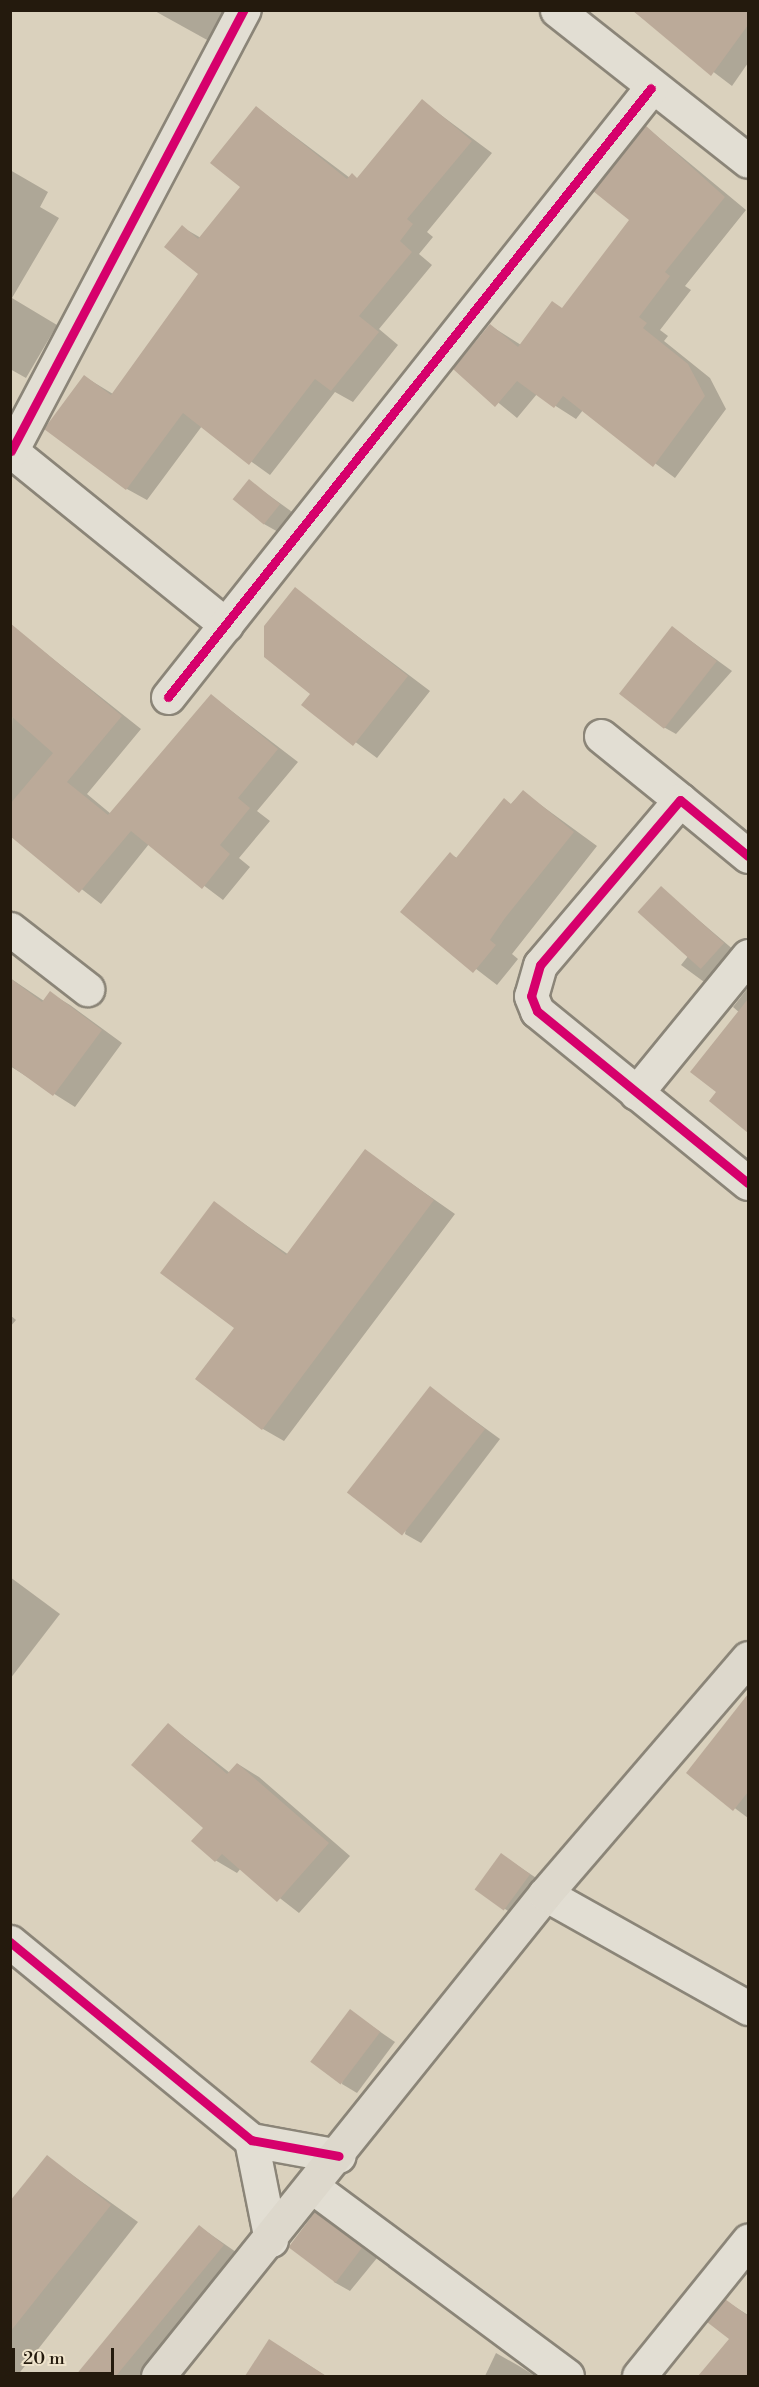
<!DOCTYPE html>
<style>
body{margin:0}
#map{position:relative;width:759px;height:2387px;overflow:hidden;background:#dad1bd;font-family:"Libre Bodoni",serif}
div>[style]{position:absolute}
.shadow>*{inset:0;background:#0003;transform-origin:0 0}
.building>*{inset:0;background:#ba9;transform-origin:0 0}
.roads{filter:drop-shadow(2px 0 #8b8578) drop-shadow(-2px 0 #8b8578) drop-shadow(0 2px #8b8578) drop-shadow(0 -2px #8b8578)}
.minor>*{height:33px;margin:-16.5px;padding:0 16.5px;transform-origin:16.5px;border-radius:16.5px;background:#e2ded3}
.major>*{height:33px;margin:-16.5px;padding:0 16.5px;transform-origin:16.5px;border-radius:16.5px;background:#ddd8cc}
.cycleway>*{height:9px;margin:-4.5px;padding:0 4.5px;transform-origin:4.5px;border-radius:4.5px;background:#d6006c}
span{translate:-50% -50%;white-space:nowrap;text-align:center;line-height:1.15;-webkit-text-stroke:6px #efe4cc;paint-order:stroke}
.frame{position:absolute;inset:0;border:12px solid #241a0d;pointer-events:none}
.scale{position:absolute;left:12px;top:2348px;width:102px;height:27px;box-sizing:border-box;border:3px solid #241a0d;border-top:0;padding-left:8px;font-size:18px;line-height:21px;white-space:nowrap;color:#241a0d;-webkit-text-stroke:4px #efe4cc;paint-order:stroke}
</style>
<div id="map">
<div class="shadow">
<div style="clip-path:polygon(153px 10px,225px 10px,209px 41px)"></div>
<div style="clip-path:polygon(632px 10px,748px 10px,748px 63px,732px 86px)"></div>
<div style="clip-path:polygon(422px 101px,492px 153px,427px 232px,433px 237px,419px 254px,432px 265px,379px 329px,398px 345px,353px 402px,335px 392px,270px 475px,202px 426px,147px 500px,127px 489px,85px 377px,113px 394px,200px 274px,182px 227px,201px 238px,242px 187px,257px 108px,350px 178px,358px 179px)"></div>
<div style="clip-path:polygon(646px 127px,746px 210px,685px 286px,691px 290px,660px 330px,668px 336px,664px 341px,710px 378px,726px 409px,675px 478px,583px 410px,576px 419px,537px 394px,517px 418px,456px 368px,491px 326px,521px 345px,563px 309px,631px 220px)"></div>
<div style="clip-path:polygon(10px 170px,48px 192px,40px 207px,59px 218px,12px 298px,57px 325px,26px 378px,10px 369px)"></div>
<div style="clip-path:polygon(249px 481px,295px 514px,280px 533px,264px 524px)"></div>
<div style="clip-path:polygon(295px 589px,430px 691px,377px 758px,304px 704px,312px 693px,266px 656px,265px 627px)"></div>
<div style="clip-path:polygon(14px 628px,141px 729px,87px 794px,111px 814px,212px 696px,298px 762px,257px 811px,270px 821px,239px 858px,250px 867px,223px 900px,149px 844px,101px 904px,10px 834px)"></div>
<div style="clip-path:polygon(673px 628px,732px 671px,676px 734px,660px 725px)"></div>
<div style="clip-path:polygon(523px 792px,597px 846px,512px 954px,518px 959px,497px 985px,402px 912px,450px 854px,457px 858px)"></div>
<div style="clip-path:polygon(661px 888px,742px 957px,715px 990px,681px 965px,689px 955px)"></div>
<div style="clip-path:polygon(10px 978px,44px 1001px,50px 993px,70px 1005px,122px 1043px,75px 1107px,10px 1066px)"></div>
<div style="clip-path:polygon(748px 988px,748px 1130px,740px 1013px,733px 1007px)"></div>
<div style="clip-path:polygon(365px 1151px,455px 1214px,284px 1441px,263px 1429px,236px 1328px,214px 1203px,289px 1255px)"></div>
<div style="clip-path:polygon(10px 1315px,16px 1320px,10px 1327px)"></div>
<div style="clip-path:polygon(430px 1388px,500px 1439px,421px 1543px,405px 1534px)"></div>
<div style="clip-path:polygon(10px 1577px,60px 1614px,10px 1679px)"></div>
<div style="clip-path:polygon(742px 1704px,748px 1707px,748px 1818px,688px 1773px)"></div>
<div style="clip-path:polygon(169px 1725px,230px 1773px,238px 1764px,259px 1777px,350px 1856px,299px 1913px,241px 1868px,237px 1873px,215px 1860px)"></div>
<div style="left:502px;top:1855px;width:52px;height:43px;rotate:34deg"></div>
<div style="clip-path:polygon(350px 2011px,395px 2042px,357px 2093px,342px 2084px)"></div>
<div style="clip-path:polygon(47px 2157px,138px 2222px,17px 2376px,10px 2376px,10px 2203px)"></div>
<div style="clip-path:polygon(316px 2214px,377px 2258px,350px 2291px,334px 2282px)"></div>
<div style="clip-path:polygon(200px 2227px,246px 2259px,150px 2376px,77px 2376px)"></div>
<div style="clip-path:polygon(726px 2301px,748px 2315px,748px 2376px,699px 2376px,731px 2339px)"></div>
<div style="clip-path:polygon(269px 2341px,285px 2350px,326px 2376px,246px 2376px)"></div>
<div style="clip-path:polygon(496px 2353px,519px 2366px,535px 2376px,485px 2376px)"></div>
</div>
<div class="building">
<div style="clip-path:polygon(632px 10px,748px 10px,748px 25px,711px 76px)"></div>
<div style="clip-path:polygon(422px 99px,472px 141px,407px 219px,413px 224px,400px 241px,412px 252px,359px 316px,379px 332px,331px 391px,315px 379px,249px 465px,183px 413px,126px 490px,44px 429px,84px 375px,111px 395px,198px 274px,164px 247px,182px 225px,198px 239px,240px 187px,210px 163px,256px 106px,347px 179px,352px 173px,357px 178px)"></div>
<div style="clip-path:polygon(645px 125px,725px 197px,665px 272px,670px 276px,639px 317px,647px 323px,643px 328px,688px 364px,705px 396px,653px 467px,563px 396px,554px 408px,517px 381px,495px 407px,453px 369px,490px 324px,518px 347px,552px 301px,562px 308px,629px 220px,593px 191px)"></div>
<div style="left:249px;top:479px;width:40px;height:26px;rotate:39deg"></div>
<div style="clip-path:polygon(295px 587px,408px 676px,353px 746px,301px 705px,310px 694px,264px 657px,264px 626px)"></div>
<div style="clip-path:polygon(10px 623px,122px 716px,67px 782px,108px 815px,211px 694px,278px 749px,238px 798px,250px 808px,220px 845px,230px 854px,202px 889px,131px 831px,79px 893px,10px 836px,10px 804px,53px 753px,10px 715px)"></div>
<div style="left:672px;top:626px;width:57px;height:86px;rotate:38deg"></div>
<div style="clip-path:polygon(523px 790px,574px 832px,505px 918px,490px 940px,496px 945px,473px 973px,400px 912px,450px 852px,456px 858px,504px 798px,511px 804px)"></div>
<div style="left:661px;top:886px;width:85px;height:35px;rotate:42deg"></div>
<div style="clip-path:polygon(10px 978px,42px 1002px,50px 991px,102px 1030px,53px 1096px,10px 1065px)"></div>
<div style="clip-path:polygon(748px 999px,748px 1133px,709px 1101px,716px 1092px,690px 1072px)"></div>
<div style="clip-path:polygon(365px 1149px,434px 1200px,262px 1430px,195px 1379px,234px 1328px,160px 1273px,214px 1201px,286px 1255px)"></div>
<div style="left:430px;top:1386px;width:70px;height:135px;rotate:38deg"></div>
<div style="clip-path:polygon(748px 1694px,748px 1792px,733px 1811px,686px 1773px)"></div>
<div style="clip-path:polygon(168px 1723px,227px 1774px,237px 1763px,329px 1843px,277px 1902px,222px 1854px,215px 1862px,191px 1841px,203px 1828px,131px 1765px)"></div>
<div style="left:501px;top:1853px;width:36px;height:45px;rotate:36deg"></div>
<div style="left:350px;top:2009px;width:38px;height:66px;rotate:37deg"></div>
<div style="clip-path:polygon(47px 2155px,111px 2205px,10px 2332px,10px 2201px)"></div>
<div style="left:315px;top:2212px;width:59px;height:44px;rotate:37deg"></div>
<div style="clip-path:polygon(199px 2225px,224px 2245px,116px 2376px,75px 2376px)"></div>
<div style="clip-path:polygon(725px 2299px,748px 2316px,748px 2376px,698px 2376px,729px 2339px,707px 2322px)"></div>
<div style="clip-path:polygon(269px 2339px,326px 2376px,245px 2376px)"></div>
</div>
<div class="roads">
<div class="minor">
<div style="left:557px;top:10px;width:243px;rotate:38.3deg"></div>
<div style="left:10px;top:450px;width:278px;rotate:39deg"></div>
<div style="left:11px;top:451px;width:499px;rotate:-62.2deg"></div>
<div style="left:168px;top:697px;width:777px;rotate:-51.58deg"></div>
<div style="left:601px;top:736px;width:102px;rotate:39deg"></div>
<div style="left:748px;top:856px;width:88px;rotate:-140.5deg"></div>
<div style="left:680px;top:800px;width:216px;rotate:130.3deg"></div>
<div style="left:540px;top:965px;width:32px;rotate:106deg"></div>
<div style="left:531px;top:996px;width:16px;rotate:68deg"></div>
<div style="left:537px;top:1011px;width:272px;rotate:39.2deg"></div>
<div style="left:10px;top:929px;width:98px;rotate:37.9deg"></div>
<div style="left:636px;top:1093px;width:177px;rotate:-50.7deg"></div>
<div style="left:545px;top:1894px;width:233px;rotate:29.3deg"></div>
<div style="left:10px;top:1942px;width:312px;rotate:39.4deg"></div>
<div style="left:251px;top:2140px;width:89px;rotate:10.3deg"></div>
<div style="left:251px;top:2140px;width:102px;rotate:78.7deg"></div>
<div style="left:314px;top:2188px;width:315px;rotate:36.6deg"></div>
<div style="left:639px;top:2376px;width:174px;rotate:-51.1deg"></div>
</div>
<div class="major">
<div style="left:158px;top:2376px;width:618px;rotate:-51.24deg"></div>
<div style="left:545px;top:1894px;width:311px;rotate:-49.3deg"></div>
</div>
</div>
<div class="cycleway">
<div style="left:11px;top:451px;width:499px;rotate:-62.2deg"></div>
<div style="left:168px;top:697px;width:777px;rotate:-51.58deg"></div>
<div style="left:748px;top:856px;width:88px;rotate:-140.5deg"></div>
<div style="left:680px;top:800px;width:216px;rotate:130.3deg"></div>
<div style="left:540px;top:965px;width:32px;rotate:106deg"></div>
<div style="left:531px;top:996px;width:16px;rotate:68deg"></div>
<div style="left:537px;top:1011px;width:272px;rotate:39.2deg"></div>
<div style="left:10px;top:1942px;width:312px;rotate:39.4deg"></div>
<div style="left:251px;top:2140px;width:89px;rotate:10.3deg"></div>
</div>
<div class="frame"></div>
<div class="scale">20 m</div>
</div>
